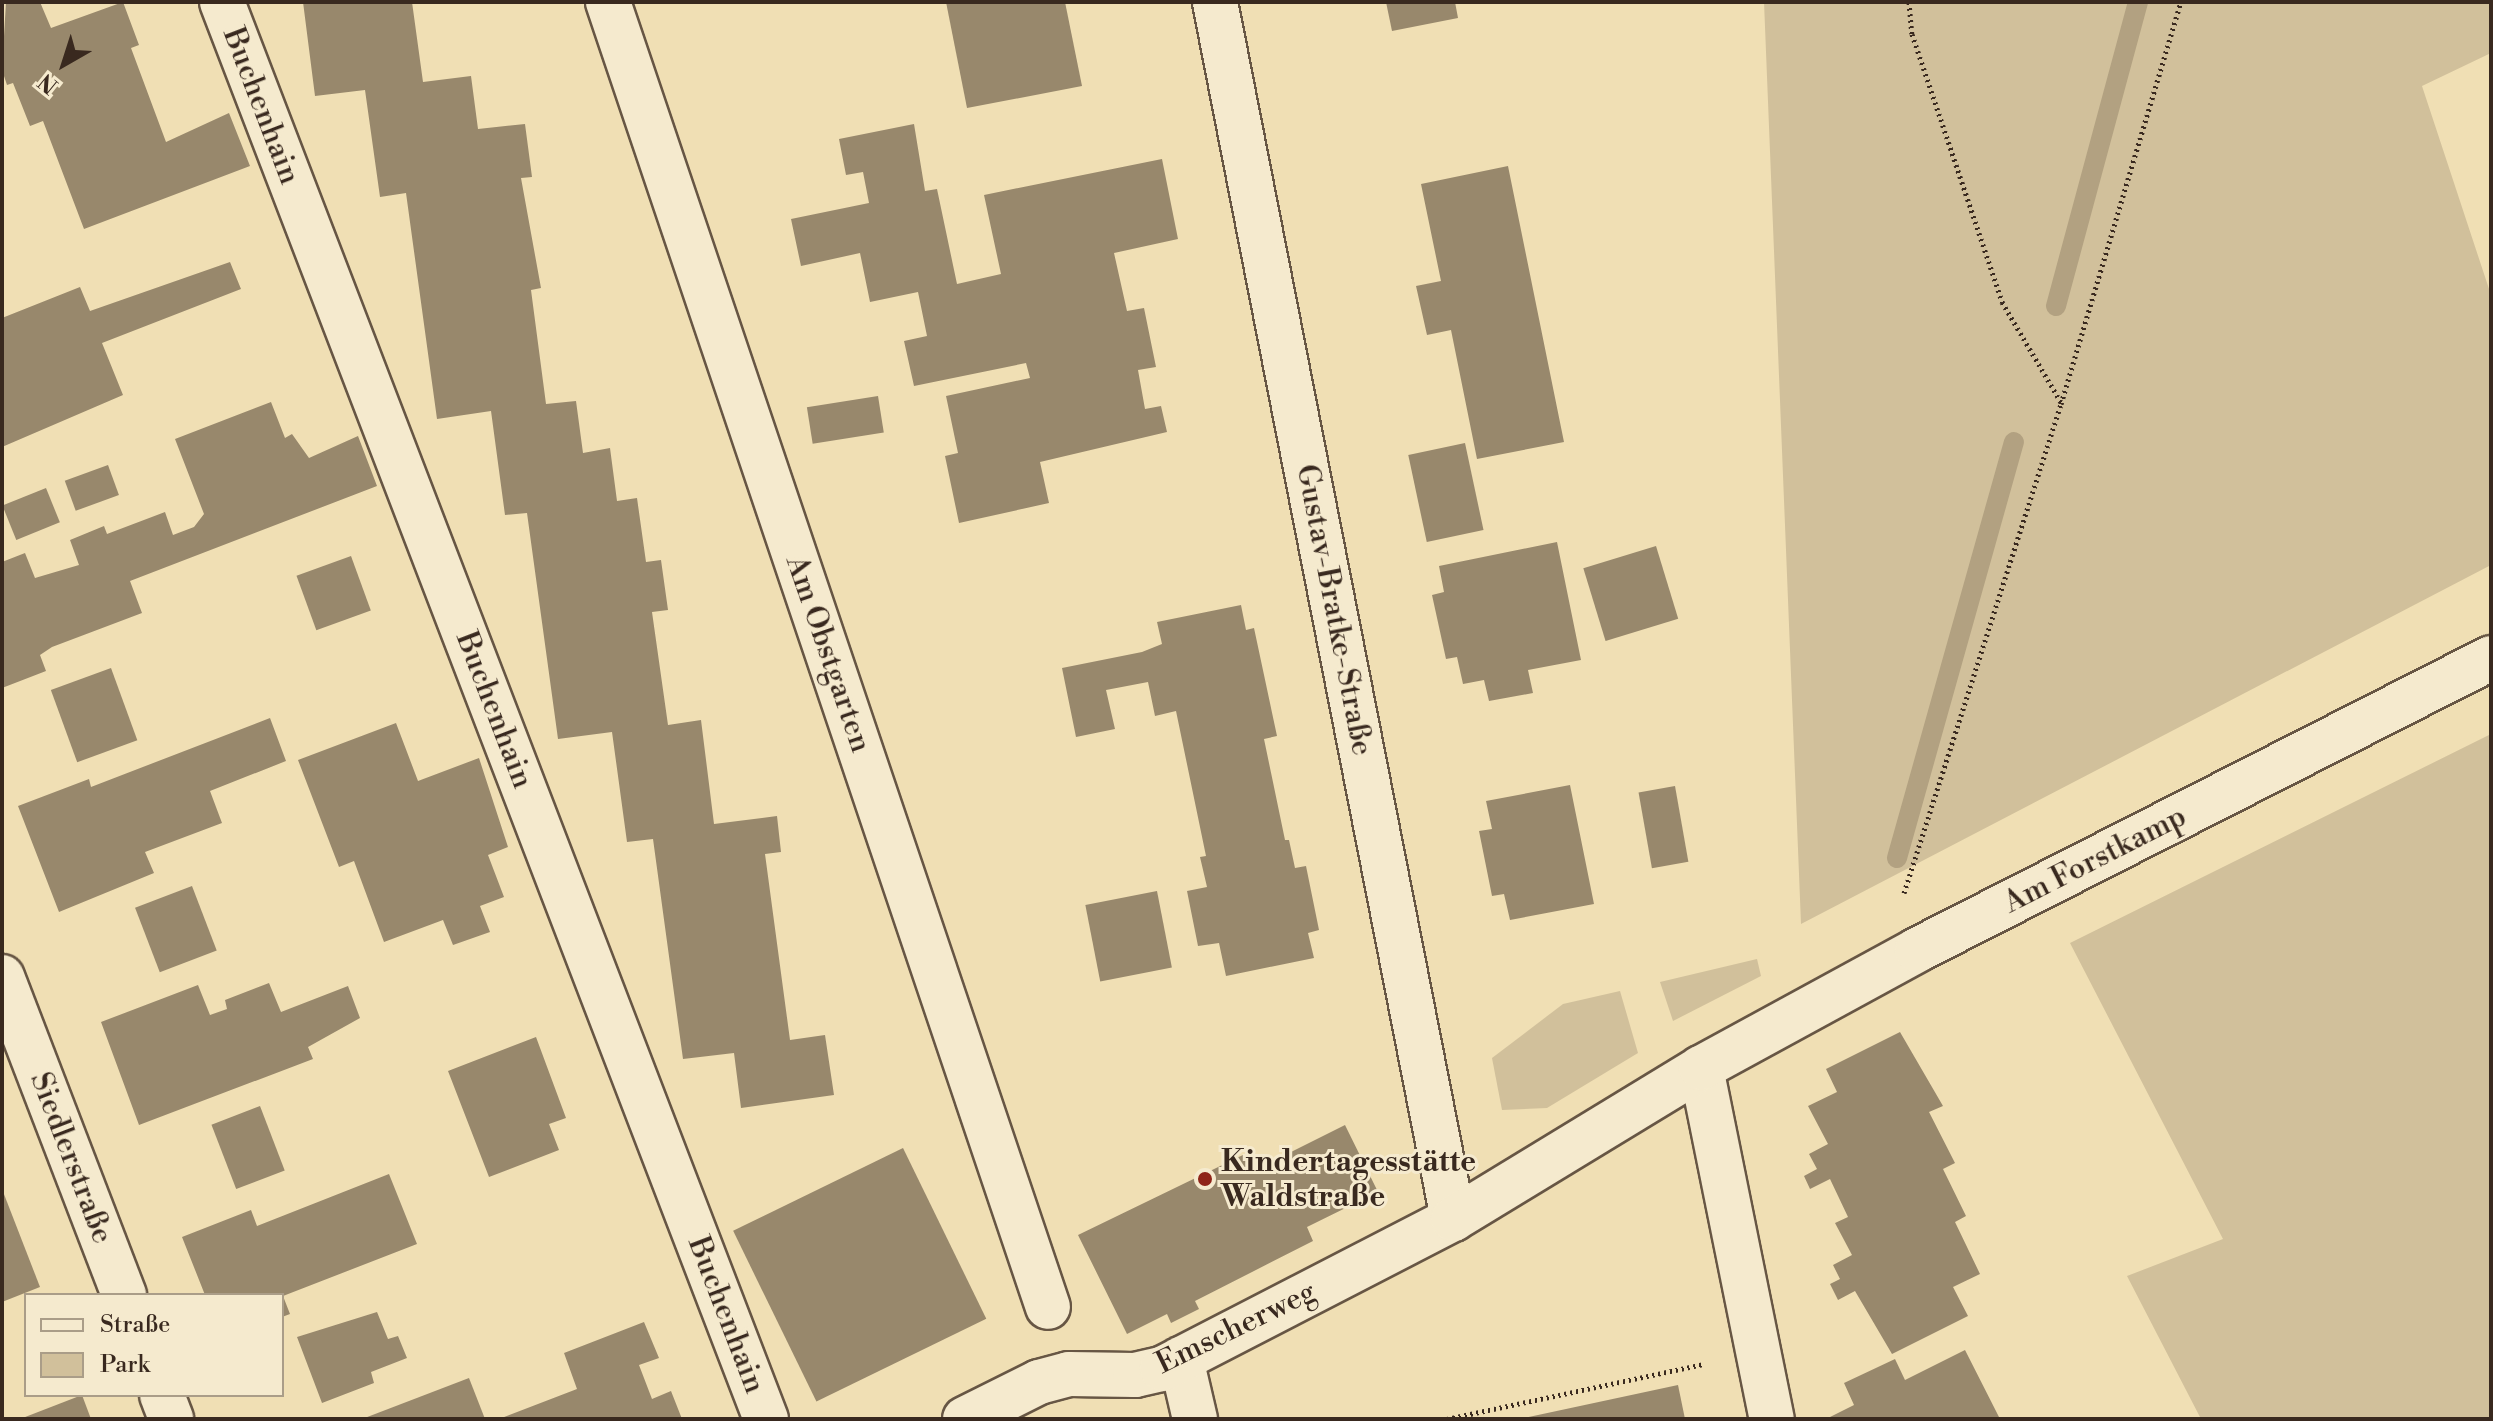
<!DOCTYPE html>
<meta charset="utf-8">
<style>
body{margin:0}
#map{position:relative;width:2493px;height:1421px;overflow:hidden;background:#f0dfb4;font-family:"Libre Bodoni",serif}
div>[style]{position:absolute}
.green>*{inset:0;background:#d1c09b}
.stream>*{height:20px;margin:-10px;padding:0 10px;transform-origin:10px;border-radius:10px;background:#b2a181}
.building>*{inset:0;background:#98886c;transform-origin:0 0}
.path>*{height:5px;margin-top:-2.5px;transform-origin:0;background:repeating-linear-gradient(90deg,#39291f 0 2px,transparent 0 6px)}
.roads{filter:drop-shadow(2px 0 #675644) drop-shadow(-2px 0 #675644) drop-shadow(0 2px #675644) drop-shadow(0 -2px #675644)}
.street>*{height:44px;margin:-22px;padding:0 22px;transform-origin:22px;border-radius:22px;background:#f5eace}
.dots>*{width:22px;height:22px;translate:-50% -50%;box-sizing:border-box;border:4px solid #f5eace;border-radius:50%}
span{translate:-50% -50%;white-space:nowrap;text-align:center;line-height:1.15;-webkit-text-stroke:6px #f5eace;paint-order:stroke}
.street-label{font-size:30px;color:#39291f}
.poi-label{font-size:30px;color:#39291f;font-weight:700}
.left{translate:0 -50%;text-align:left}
.frame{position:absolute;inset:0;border:4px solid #39291f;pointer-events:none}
.legend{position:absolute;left:24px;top:1293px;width:260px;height:104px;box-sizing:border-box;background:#f5eace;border:2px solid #aa9d88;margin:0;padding:10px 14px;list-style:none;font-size:24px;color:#39291f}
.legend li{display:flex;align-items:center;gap:16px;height:40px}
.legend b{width:40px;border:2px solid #aa9d88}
.north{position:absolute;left:24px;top:24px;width:80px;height:80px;-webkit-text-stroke:6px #f5eace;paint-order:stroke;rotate:219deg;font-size:22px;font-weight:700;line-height:32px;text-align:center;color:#39291f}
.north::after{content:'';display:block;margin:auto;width:28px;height:36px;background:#39291f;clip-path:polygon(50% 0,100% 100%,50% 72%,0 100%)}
</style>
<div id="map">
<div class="green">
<div style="clip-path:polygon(1764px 2px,2491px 2px,2491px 53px,2422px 86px,2491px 295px,2491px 565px,1801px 924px)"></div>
<div style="clip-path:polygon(2491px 734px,2491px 1419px,2201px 1419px,2127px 1276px,2223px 1239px,2070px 943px)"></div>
<div style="clip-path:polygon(1757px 959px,1761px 976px,1673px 1021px,1660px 982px)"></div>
<div style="clip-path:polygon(1620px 991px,1638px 1053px,1547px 1108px,1502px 1110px,1492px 1058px,1563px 1004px)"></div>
</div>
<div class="stream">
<div style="left:2056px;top:306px;width:315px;rotate:-74.9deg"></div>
<div style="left:1897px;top:858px;width:432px;rotate:-74.3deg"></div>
</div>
<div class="building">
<div style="clip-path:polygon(6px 2px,40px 2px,51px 28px,123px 2px,139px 45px,131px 48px,166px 142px,229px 113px,250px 166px,84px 229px,43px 121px,30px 126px,13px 83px,7px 85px,2px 70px)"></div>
<div style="clip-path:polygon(303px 2px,412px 2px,423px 82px,471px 76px,478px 129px,525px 124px,532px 177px,521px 178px,541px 288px,531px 290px,546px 404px,576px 401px,583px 453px,610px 448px,617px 501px,637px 498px,646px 562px,661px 560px,668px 610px,652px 612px,668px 725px,701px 720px,714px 824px,777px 816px,781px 852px,765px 854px,790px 1040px,825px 1035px,834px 1095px,741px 1108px,734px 1053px,683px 1059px,653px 839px,627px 842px,612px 732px,558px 739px,527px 513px,505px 515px,491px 411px,437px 419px,406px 193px,380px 197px,365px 90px,315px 96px)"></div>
<div style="clip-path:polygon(946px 2px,1065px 2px,1082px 86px,967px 108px)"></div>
<div style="clip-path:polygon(1386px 2px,1455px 2px,1458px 18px,1392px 31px)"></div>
<div style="clip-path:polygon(914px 124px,925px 191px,937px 189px,957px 284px,1001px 274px,984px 195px,1162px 159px,1178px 239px,1114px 253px,1127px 311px,1144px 308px,1156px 367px,1138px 370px,1145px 409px,1161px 406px,1167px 432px,1040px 462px,1049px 503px,959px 523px,945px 456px,958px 453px,946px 396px,1030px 378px,1026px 363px,914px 386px,904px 341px,927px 336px,918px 292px,870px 302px,860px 253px,801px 266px,791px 219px,869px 203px,863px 172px,846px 175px,839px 139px)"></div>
<div style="clip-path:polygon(1508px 166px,1564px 442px,1477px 459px,1451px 330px,1427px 335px,1416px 286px,1441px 281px,1421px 184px)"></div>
<div style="clip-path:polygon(230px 262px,241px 289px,102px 343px,123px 395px,2px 447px,2px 318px,80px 287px,90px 311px)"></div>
<div style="left:878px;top:396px;width:37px;height:72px;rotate:81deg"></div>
<div style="clip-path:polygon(271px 402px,285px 438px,292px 434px,309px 458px,358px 436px,377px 486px,130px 581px,142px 613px,52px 647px,40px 655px,46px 671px,2px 688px,2px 562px,25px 553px,35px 578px,79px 565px,70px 540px,104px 526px,107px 534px,165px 512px,173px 535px,194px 527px,204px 514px,175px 439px)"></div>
<div style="left:1465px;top:443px;width:89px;height:58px;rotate:78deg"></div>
<div style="left:108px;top:465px;width:32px;height:46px;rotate:70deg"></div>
<div style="left:46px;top:488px;width:37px;height:47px;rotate:68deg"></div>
<div style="clip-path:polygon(1557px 542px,1581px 660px,1528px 670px,1533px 693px,1489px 701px,1484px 680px,1463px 684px,1457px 657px,1446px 659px,1432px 595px,1444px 592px,1439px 566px)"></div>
<div style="left:1656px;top:546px;width:76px;height:76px;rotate:73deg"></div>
<div style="left:351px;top:556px;width:58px;height:58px;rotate:70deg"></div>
<div style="clip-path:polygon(1241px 605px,1246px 630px,1254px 628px,1277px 736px,1264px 739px,1285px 840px,1289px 840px,1295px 868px,1306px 866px,1319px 930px,1308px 933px,1314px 958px,1226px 976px,1219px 943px,1198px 946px,1187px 891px,1207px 887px,1200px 857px,1206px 856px,1176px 711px,1155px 716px,1148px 682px,1106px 690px,1115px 729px,1076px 737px,1062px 668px,1142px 652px,1162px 644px,1157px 622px)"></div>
<div style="left:111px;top:668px;width:77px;height:64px;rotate:70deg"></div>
<div style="clip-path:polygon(270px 718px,286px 761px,210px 791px,222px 823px,145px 852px,154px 873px,59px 912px,18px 806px,89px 779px,91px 787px)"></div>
<div style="clip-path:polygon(396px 723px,418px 781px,479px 758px,508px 847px,488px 855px,504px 897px,480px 906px,490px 932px,453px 945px,443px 920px,384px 942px,354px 861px,339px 867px,298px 760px)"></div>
<div style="clip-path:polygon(1570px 785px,1594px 904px,1510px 920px,1504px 894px,1492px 896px,1479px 831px,1492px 829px,1486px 801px)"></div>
<div style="left:1675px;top:786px;width:77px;height:37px;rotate:80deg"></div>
<div style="left:192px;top:886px;width:69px;height:61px;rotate:69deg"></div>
<div style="left:1157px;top:891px;width:78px;height:73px;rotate:79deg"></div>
<div style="clip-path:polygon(269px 983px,281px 1012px,348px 986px,360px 1018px,308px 1047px,313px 1059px,139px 1125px,101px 1022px,198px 985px,210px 1015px,227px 1009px,225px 1000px)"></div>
<div style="clip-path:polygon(1900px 1032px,1943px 1106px,1929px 1112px,1955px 1163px,1943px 1169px,1966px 1216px,1955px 1222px,1980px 1274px,1953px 1287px,1968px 1316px,1892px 1354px,1855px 1291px,1838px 1300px,1830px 1284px,1840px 1279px,1833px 1265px,1852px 1255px,1835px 1223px,1848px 1217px,1830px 1179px,1810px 1189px,1804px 1176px,1817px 1169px,1809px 1154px,1828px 1144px,1808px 1106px,1837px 1092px,1826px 1069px)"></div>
<div style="clip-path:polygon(536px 1037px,566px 1118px,549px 1124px,559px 1150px,489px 1177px,448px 1071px)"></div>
<div style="left:260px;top:1106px;width:69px;height:52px;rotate:69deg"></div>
<div style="clip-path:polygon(1345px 1125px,1378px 1192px,1307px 1227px,1313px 1241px,1195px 1301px,1199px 1309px,1171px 1323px,1167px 1314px,1127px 1334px,1078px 1235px,1245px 1154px,1253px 1171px)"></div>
<div style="left:903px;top:1148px;width:190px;height:189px;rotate:64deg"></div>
<div style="clip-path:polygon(389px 1174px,417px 1244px,283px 1296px,290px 1314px,282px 1317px,282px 1295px,205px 1295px,182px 1237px,251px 1210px,257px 1226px)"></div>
<div style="clip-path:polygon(2px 1189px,40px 1287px,2px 1302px)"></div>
<div style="clip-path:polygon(377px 1312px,388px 1339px,398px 1336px,407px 1358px,371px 1372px,374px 1383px,322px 1403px,297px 1337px)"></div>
<div style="clip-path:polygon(644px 1322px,659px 1358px,639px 1365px,652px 1399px,671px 1391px,682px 1419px,499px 1419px,577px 1389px,564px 1353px)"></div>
<div style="clip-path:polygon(1965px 1350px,2000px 1419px,1826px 1419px,1854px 1405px,1844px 1383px,1895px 1359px,1905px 1380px)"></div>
<div style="clip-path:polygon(469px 1378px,485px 1419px,362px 1419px)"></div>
<div style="clip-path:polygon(1678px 1385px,1685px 1419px,1524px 1419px,1524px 1418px)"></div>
<div style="clip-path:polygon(82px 1395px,91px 1419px,20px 1419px)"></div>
</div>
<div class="path">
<div style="left:1909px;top:2px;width:32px;rotate:85deg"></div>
<div style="left:1912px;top:34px;width:283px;rotate:71.4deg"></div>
<div style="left:2002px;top:302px;width:116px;rotate:59.5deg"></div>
<div style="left:1904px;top:893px;width:514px;rotate:-72.2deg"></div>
<div style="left:2061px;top:404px;width:420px;rotate:-73.4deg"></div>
<div style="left:1447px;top:1419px;width:262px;rotate:-12.1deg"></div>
</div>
<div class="roads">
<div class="street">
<div style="left:222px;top:2px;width:1518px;rotate:69deg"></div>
<div style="left:608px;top:2px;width:1377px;rotate:71.37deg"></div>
<div style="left:1215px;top:2px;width:1240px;rotate:78.93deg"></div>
<div style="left:2px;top:977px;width:341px;rotate:69deg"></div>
<div style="left:1701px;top:1068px;width:358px;rotate:78.6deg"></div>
<div style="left:1181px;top:1359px;width:62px;rotate:76.9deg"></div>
<div style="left:162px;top:1395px;width:26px;rotate:69deg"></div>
<div style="left:965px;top:1419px;width:83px;rotate:-26.6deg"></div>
<div style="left:1039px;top:1382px;width:31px;rotate:-15deg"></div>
<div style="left:1069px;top:1374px;width:66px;rotate:0.9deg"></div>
<div style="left:1135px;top:1375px;width:28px;rotate:-13deg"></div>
<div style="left:1162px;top:1369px;width:327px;rotate:-27.3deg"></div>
<div style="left:1453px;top:1219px;width:290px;rotate:-31.3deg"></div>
<div style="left:1701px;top:1068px;width:246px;rotate:-28.6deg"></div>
<div style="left:1917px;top:950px;width:644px;rotate:-26.96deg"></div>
</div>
</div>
<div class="dots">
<div style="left:1205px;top:1179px;background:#8f2418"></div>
</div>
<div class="street-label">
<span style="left:261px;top:106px;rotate:69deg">Buchenhain</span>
<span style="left:1334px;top:610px;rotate:79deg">Gustav-Bratke-Straße</span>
<span style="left:828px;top:654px;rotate:71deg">Am Obstgarten</span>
<span style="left:494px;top:710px;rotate:69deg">Buchenhain</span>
<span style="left:2095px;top:860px;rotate:-27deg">Am Forstkamp</span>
<span style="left:71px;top:1158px;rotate:69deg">Siedlerstraße</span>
<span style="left:726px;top:1315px;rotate:69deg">Buchenhain</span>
<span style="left:1236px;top:1328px;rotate:-26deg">Emscherweg</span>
</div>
<div class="poi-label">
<span class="left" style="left:1221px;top:1179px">Kindertagesstätte<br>Waldstraße</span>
</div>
<div class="frame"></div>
<ul class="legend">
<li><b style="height:10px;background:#f5eace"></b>Straße</li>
<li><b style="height:22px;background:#d1c09b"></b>Park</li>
</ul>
<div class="north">N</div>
</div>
